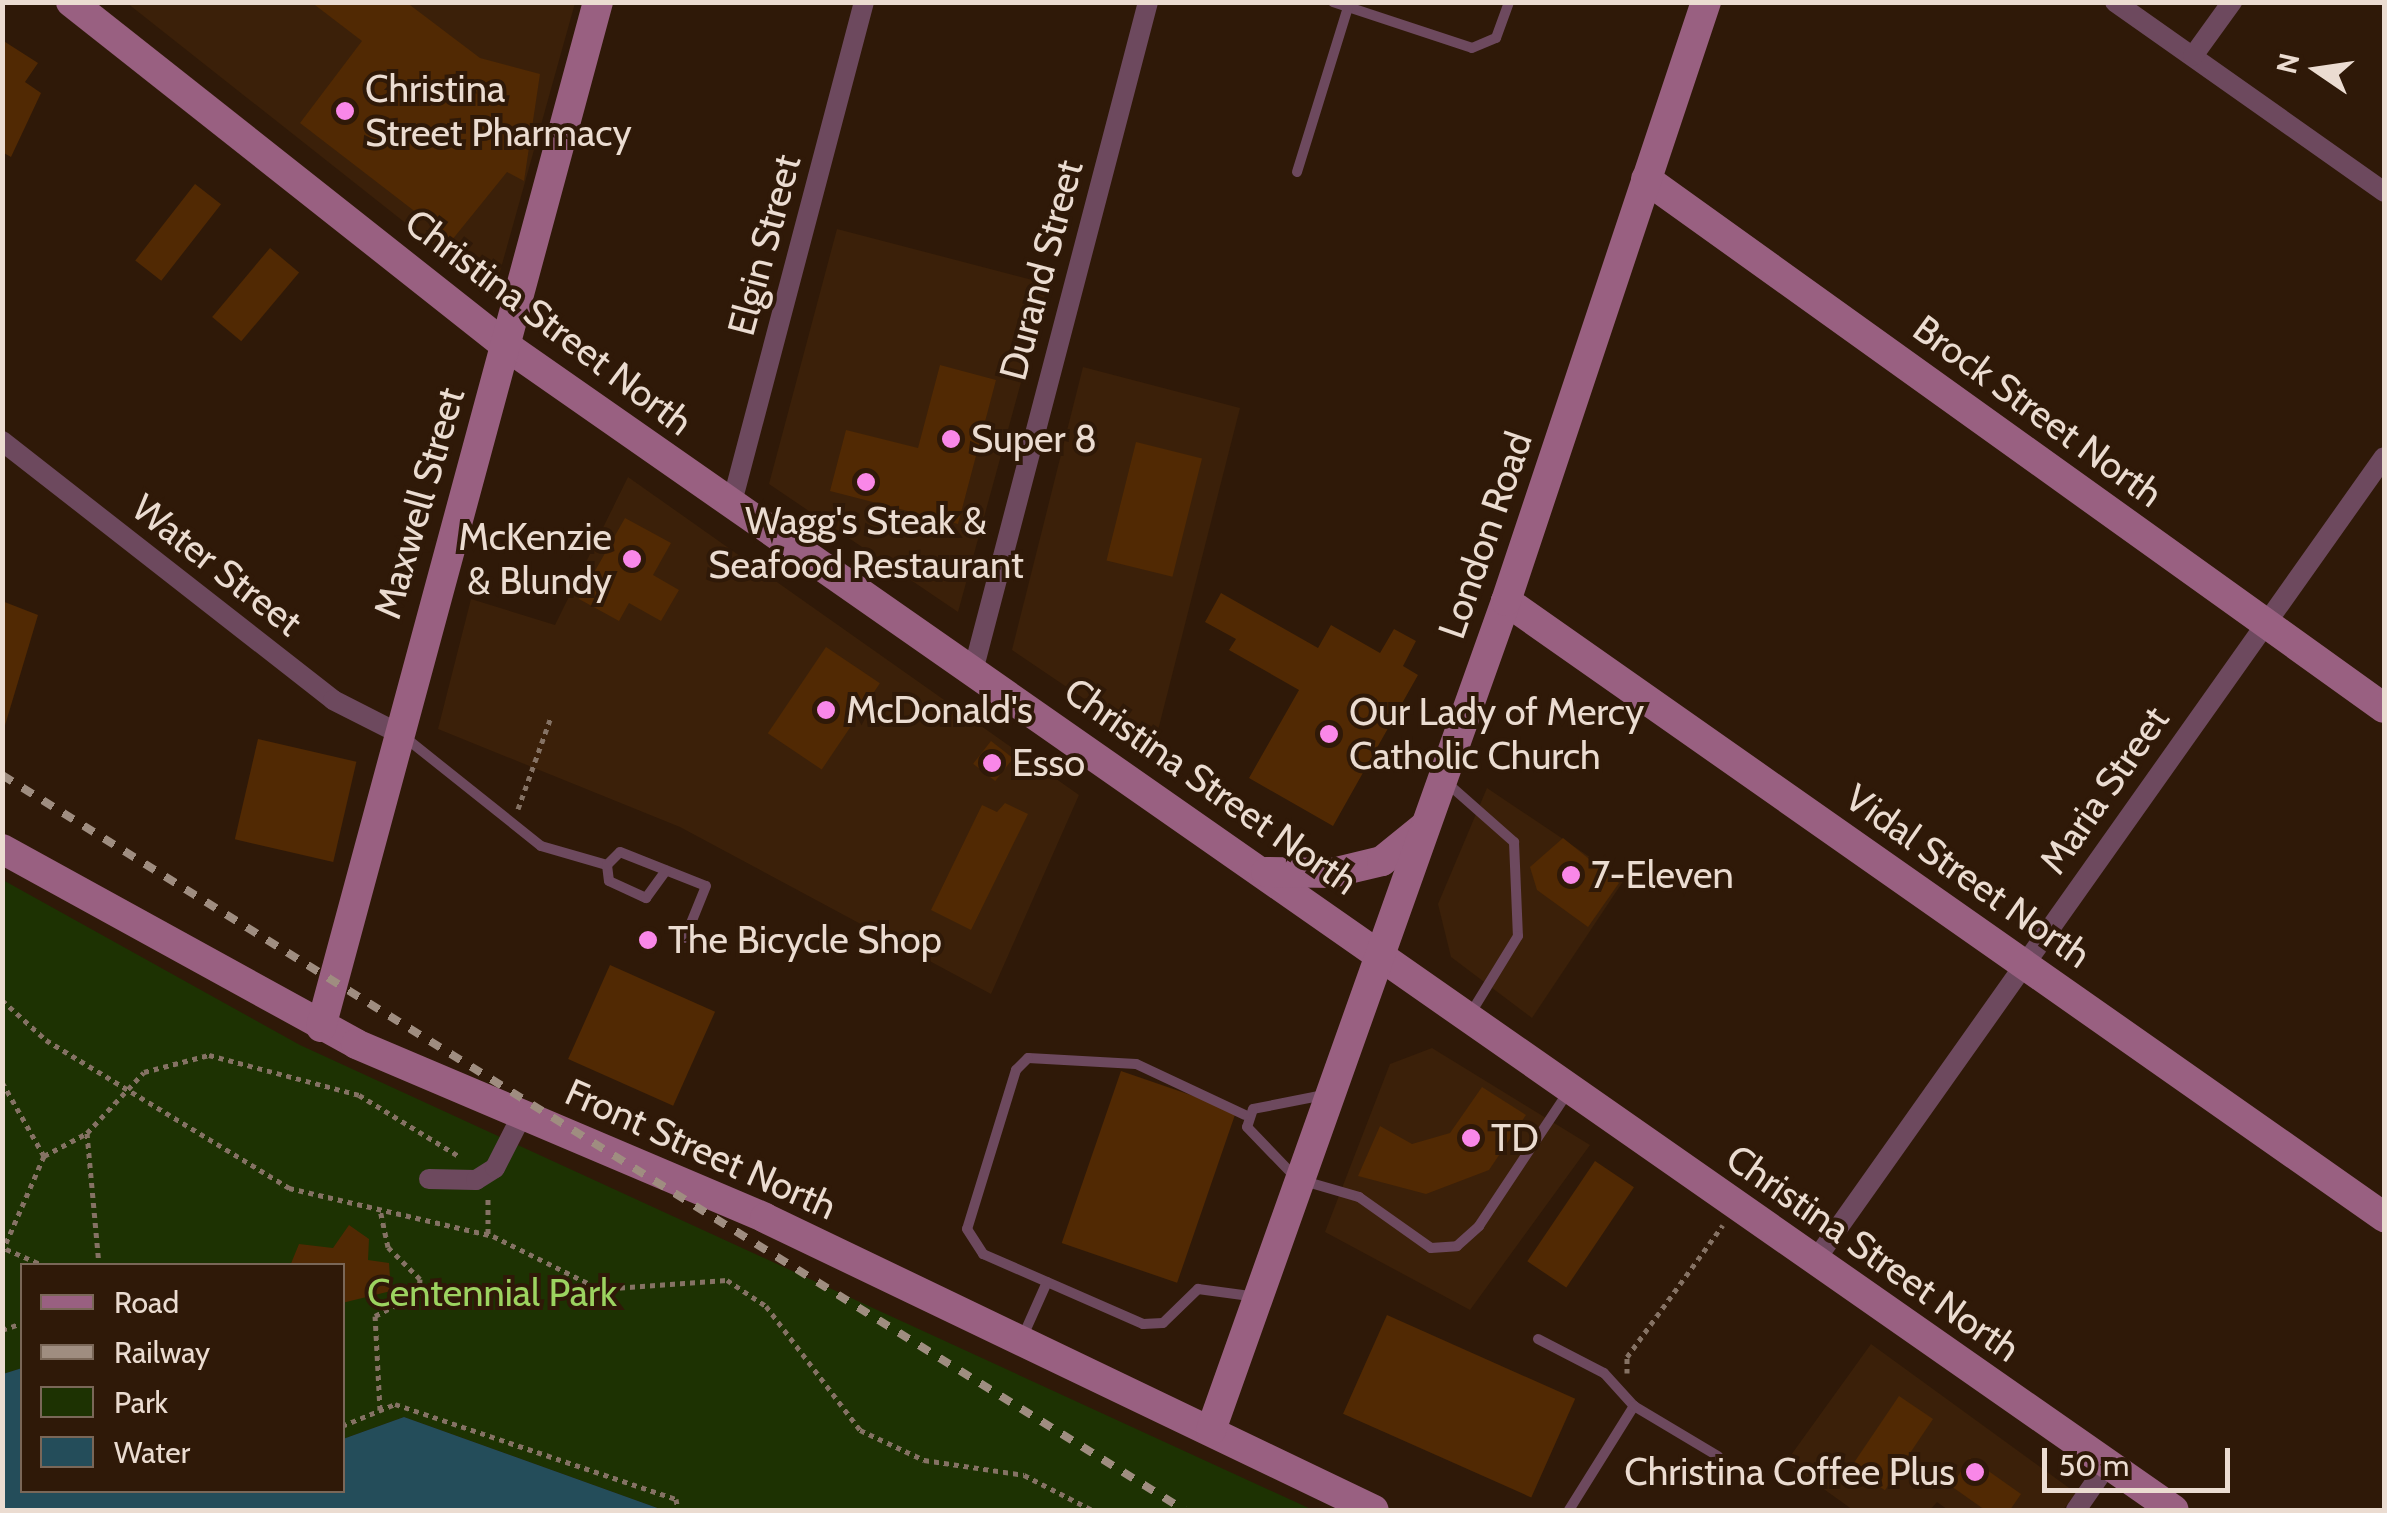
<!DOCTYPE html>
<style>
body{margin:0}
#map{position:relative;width:2387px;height:1513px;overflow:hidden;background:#2f1908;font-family:Cabin,sans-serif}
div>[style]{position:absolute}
.built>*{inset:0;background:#3b2009}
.green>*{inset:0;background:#1d3202}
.water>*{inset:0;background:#244d5a}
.building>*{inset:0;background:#512903;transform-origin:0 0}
.path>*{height:5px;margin-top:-2.5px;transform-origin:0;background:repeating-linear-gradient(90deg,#857264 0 5px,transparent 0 10px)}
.lane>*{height:10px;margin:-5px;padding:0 5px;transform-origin:5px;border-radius:5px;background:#6d495e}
.street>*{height:20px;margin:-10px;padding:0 10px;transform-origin:10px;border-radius:10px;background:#6d495e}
.secondary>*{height:30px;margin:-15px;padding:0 15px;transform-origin:15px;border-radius:15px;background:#996081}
.rail>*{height:8px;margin-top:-4px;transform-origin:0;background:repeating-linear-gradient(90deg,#9f8d80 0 12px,transparent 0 24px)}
.dots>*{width:28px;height:28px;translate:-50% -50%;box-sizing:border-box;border:5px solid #2f1908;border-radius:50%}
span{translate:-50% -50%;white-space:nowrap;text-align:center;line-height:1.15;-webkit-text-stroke:8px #2f1908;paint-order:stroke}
.poi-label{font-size:38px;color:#ebdcd1}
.left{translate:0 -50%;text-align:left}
.right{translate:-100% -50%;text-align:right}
.street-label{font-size:38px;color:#ebdcd1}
.park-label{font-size:38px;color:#9cd360}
.frame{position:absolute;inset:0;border:5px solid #ebdcd1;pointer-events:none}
.legend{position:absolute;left:20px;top:1263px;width:325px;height:230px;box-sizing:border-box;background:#2f1908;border:2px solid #7a6758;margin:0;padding:12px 18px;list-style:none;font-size:30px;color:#ebdcd1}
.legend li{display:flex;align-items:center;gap:20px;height:50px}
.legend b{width:50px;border:2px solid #7a6758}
.north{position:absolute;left:2267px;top:20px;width:100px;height:100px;-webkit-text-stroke:8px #2f1908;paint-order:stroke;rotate:283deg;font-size:28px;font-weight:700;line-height:40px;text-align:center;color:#ebdcd1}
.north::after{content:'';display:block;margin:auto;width:35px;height:45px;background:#ebdcd1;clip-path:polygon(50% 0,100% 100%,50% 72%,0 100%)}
.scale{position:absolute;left:2042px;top:1448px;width:188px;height:45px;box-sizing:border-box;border:5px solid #ebdcd1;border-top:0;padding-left:12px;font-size:30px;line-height:35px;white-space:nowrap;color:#ebdcd1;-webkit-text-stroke:8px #2f1908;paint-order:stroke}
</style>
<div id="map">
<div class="built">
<div style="clip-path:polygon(127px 3px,575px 3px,494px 293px)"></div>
<div style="clip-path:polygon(837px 229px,1048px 284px,958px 612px,769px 484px)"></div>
<div style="clip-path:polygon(1083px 367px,1240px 408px,1154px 746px,1012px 650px)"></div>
<div style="clip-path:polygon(628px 477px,1079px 795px,991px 994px,680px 827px,438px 729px,471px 599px,555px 625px)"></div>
<div style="clip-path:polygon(1487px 788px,1624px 880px,1532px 1018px,1451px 957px,1438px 904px)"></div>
<div style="clip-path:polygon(1432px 1048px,1590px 1145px,1470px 1310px,1325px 1232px,1390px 1064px)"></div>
<div style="clip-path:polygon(1871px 1344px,2076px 1493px,2063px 1510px,1948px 1510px,1937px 1502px,1930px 1510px,1853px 1510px,1786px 1462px)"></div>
</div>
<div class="green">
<div style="clip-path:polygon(3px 880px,300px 1045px,1313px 1510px,663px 1510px,404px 1417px,343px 1439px,342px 1266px,22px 1266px,22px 1368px,3px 1374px)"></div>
</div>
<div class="water">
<div style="clip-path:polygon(22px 1368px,22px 1490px,342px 1490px,343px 1439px,404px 1417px,663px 1510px,3px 1510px,3px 1374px)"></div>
</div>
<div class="building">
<div style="clip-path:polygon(311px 2px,406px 2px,480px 58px,540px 74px,524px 181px,507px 172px,452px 240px,300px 123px,362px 41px)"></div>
<div style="clip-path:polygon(2px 40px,38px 63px,25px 82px,41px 93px,11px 157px,2px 152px)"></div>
<div style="left:195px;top:184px;width:33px;height:97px;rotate:38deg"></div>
<div style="left:270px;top:248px;width:38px;height:90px;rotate:40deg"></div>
<div style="clip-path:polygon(940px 365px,996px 380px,958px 524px,830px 491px,846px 430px,918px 448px)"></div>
<div style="left:1136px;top:442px;width:68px;height:122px;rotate:14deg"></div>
<div style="clip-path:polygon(625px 518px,671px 543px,653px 575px,679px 590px,661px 621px,629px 603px,619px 621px,579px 599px)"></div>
<div style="clip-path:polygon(1221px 593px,1318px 648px,1331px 625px,1380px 653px,1394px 629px,1416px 641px,1403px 666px,1418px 675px,1333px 826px,1249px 778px,1299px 690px,1229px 650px,1236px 639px,1205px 622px)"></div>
<div style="clip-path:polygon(2px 601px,38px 615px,3px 732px,2px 732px)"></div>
<div style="left:826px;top:647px;width:65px;height:104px;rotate:34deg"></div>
<div style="left:258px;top:739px;width:101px;height:103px;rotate:13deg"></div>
<div style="left:991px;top:741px;width:28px;height:29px;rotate:38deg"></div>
<div style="clip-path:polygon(1005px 803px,1028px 814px,971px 930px,931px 910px,982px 805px,997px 812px)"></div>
<div style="clip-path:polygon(1563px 838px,1619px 883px,1588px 927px,1537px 890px,1530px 867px)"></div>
<div style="left:610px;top:965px;width:115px;height:103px;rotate:24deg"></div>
<div style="left:1121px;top:1071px;width:122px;height:182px;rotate:19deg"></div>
<div style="clip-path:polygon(1482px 1087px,1526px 1115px,1489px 1170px,1426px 1194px,1358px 1176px,1380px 1126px,1412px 1144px,1450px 1133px)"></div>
<div style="left:1595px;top:1161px;width:47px;height:121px;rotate:34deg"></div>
<div style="clip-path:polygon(349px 1225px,369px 1239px,368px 1260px,389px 1263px,391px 1291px,342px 1303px,342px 1266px,290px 1266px,299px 1244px,333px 1248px)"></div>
<div style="left:1387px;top:1315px;width:206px;height:108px;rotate:24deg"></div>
<div style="left:1899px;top:1396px;width:41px;height:86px;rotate:34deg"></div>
<div style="clip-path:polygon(1970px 1458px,2021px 1494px,2010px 1510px,1985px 1510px,1951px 1486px)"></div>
</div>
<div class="path">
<div style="left:518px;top:809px;width:98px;rotate:-70.3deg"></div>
<div style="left:2px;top:1000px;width:59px;rotate:42.3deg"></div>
<div style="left:46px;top:1040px;width:285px;rotate:31.3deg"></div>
<div style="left:289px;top:1188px;width:210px;rotate:13.2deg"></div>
<div style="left:493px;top:1236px;width:119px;rotate:26.4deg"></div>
<div style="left:600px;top:1289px;width:127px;rotate:-4.1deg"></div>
<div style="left:727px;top:1280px;width:47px;rotate:33.7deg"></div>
<div style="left:766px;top:1306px;width:156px;rotate:52.8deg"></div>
<div style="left:860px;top:1430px;width:71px;rotate:25.1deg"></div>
<div style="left:924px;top:1460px;width:101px;rotate:8.5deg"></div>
<div style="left:1024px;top:1475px;width:76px;rotate:27.2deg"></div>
<div style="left:2px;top:1082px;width:85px;rotate:60.4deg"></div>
<div style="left:44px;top:1156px;width:105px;rotate:113.6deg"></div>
<div style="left:87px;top:1133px;width:134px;rotate:84.8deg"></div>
<div style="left:44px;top:1156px;width:49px;rotate:-28.1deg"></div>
<div style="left:87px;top:1133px;width:83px;rotate:-46.9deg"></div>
<div style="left:144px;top:1072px;width:67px;rotate:-14.7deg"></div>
<div style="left:209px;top:1055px;width:155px;rotate:14.9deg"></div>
<div style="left:359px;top:1095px;width:119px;rotate:31.5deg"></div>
<div style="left:488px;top:1199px;width:36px;rotate:90deg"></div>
<div style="left:6px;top:1249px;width:43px;rotate:23.6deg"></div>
<div style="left:2px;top:1330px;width:21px;rotate:-19deg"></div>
<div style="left:1627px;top:1373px;width:16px;rotate:-90deg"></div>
<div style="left:1627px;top:1357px;width:163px;rotate:-54deg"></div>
<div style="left:380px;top:1410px;width:94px;rotate:-93deg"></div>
<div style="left:375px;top:1316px;width:50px;rotate:-27.6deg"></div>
<div style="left:419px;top:1293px;width:14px;rotate:-86deg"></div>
<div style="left:420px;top:1279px;width:45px;rotate:-135deg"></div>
<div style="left:388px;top:1247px;width:40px;rotate:-102deg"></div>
<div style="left:342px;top:1426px;width:57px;rotate:-22.5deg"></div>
<div style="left:395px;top:1404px;width:297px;rotate:18.7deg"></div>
<div style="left:676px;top:1499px;width:11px;rotate:80deg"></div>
</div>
<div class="lane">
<div style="left:1333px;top:2px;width:146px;rotate:18.3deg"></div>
<div style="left:1472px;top:48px;width:26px;rotate:-23deg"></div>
<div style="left:1496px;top:38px;width:38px;rotate:-70deg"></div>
<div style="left:1297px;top:172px;width:173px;rotate:-72.8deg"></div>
<div style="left:402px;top:735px;width:178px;rotate:38.6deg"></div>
<div style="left:541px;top:846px;width:69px;rotate:16.1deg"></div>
<div style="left:607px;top:865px;width:18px;rotate:-45deg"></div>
<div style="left:620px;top:852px;width:92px;rotate:21.6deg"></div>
<div style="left:706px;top:886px;width:56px;rotate:112deg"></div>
<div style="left:1446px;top:782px;width:91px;rotate:41.4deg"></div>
<div style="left:1514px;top:842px;width:94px;rotate:87.6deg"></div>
<div style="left:1518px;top:936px;width:94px;rotate:121.5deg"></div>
<div style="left:607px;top:865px;width:16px;rotate:83deg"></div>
<div style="left:609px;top:881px;width:41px;rotate:24.7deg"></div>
<div style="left:646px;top:898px;width:34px;rotate:-54deg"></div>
<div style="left:1329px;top:1094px;width:77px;rotate:168.8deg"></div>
<div style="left:1253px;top:1109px;width:19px;rotate:108deg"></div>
<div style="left:1247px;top:1127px;width:72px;rotate:46.1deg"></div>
<div style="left:1297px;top:1179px;width:65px;rotate:16.2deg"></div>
<div style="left:1359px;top:1197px;width:88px;rotate:35.3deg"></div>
<div style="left:1431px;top:1248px;width:26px;rotate:-4deg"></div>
<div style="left:1457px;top:1246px;width:30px;rotate:-42deg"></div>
<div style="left:1479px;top:1226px;width:161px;rotate:-56.4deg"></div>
<div style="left:1245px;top:1115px;width:120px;rotate:-154.9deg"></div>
<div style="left:1136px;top:1064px;width:108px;rotate:-176.8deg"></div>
<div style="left:1028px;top:1058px;width:17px;rotate:135deg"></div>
<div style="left:1016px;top:1070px;width:166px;rotate:107.1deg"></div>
<div style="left:967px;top:1229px;width:30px;rotate:57deg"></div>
<div style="left:983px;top:1254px;width:175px;rotate:23.6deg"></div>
<div style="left:1143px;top:1324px;width:20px;rotate:-3deg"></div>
<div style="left:1163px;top:1323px;width:49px;rotate:-44.2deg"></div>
<div style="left:1198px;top:1289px;width:60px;rotate:7.7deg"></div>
<div style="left:1023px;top:1336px;width:59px;rotate:-66deg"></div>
<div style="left:1538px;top:1339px;width:74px;rotate:27.3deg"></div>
<div style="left:1604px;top:1373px;width:45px;rotate:47.7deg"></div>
<div style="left:1569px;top:1510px;width:123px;rotate:-58deg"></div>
<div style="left:1634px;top:1406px;width:98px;rotate:30.8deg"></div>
</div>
<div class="street">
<div style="left:2115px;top:2px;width:329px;rotate:35.2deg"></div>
<div style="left:2193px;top:56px;width:67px;rotate:-54.2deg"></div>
<div style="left:2px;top:441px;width:420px;rotate:38deg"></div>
<div style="left:333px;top:700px;width:71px;rotate:26.9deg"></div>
<div style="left:731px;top:506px;width:521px;rotate:-75.22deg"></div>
<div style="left:973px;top:671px;width:692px;rotate:-75.34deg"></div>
<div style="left:429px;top:1179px;width:47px;rotate:1.2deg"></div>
<div style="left:476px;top:1180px;width:22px;rotate:-32deg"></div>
<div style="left:495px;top:1168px;width:59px;rotate:-63deg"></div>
<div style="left:1814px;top:1262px;width:986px;rotate:-54.7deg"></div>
<div style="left:2076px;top:1510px;width:55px;rotate:-55.4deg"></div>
</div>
<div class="secondary">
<div style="left:71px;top:2px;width:553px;rotate:38.32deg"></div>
<div style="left:505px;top:345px;width:2035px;rotate:34.92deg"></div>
<div style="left:1646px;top:179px;width:908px;rotate:35.63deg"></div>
<div style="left:1506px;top:601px;width:1073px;rotate:35.05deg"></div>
<div style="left:2px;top:849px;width:404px;rotate:28.8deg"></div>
<div style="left:356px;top:1044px;width:444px;rotate:23deg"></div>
<div style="left:765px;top:1218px;width:675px;rotate:25.62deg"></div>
<div style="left:1266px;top:872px;width:66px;rotate:0.9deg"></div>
<div style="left:1332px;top:873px;width:51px;rotate:-13.5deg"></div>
<div style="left:1382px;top:861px;width:54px;rotate:-39deg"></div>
<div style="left:321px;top:1027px;width:1062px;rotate:-74.88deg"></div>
<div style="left:1211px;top:1430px;width:880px;rotate:-70.41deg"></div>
<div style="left:1506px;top:601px;width:632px;rotate:-71.54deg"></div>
</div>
<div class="rail">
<div style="left:2px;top:775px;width:1392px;rotate:31.87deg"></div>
</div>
<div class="dots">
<div style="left:345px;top:111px;background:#f987e8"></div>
<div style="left:951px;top:439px;background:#f987e8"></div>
<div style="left:866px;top:482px;background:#f987e8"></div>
<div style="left:632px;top:559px;background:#f987e8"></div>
<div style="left:826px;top:710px;background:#f987e8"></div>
<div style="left:1329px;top:734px;background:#f987e8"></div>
<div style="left:992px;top:763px;background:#f987e8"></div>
<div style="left:1571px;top:875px;background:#f987e8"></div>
<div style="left:648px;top:940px;background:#f987e8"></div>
<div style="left:1471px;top:1138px;background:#f987e8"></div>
<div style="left:1975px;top:1472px;background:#f987e8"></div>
</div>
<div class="poi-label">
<span class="left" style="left:365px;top:111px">Christina<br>Street Pharmacy</span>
<span class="left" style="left:971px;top:439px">Super 8</span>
<span style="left:866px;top:543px">Wagg's Steak &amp;<br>Seafood Restaurant</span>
<span class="right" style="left:612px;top:559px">McKenzie<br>&amp; Blundy</span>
<span class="left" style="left:846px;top:710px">McDonald's</span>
<span class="left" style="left:1349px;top:734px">Our Lady of Mercy<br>Catholic Church</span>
<span class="left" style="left:1012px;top:763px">Esso</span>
<span class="left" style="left:1591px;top:875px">7-Eleven</span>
<span class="left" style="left:668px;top:940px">The Bicycle Shop</span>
<span class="left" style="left:1491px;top:1138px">TD</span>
<span class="right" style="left:1955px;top:1472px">Christina Coffee Plus</span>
</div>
<div class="street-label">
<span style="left:764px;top:245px;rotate:-75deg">Elgin Street</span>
<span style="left:1041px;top:270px;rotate:-75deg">Durand Street</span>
<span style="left:549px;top:322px;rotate:37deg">Christina Street North</span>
<span style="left:2038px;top:411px;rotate:36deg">Brock Street North</span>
<span style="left:419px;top:503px;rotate:-74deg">Maxwell Street</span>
<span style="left:1485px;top:535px;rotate:-71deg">London Road</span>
<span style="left:217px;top:565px;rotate:38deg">Water Street</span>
<span style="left:1211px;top:786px;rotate:35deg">Christina Street North</span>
<span style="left:2104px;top:790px;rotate:-55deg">Maria Street</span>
<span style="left:1968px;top:876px;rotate:35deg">Vidal Street North</span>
<span style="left:701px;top:1149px;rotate:24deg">Front Street North</span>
<span style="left:1873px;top:1253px;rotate:35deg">Christina Street North</span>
</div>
<div class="park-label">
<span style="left:492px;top:1293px">Centennial Park</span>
</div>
<div class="frame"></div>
<ul class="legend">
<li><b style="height:12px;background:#996081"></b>Road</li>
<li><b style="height:12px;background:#9f8d80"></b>Railway</li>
<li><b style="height:28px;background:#1d3202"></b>Park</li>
<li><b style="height:28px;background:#244d5a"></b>Water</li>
</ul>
<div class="north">N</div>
<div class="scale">50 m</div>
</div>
